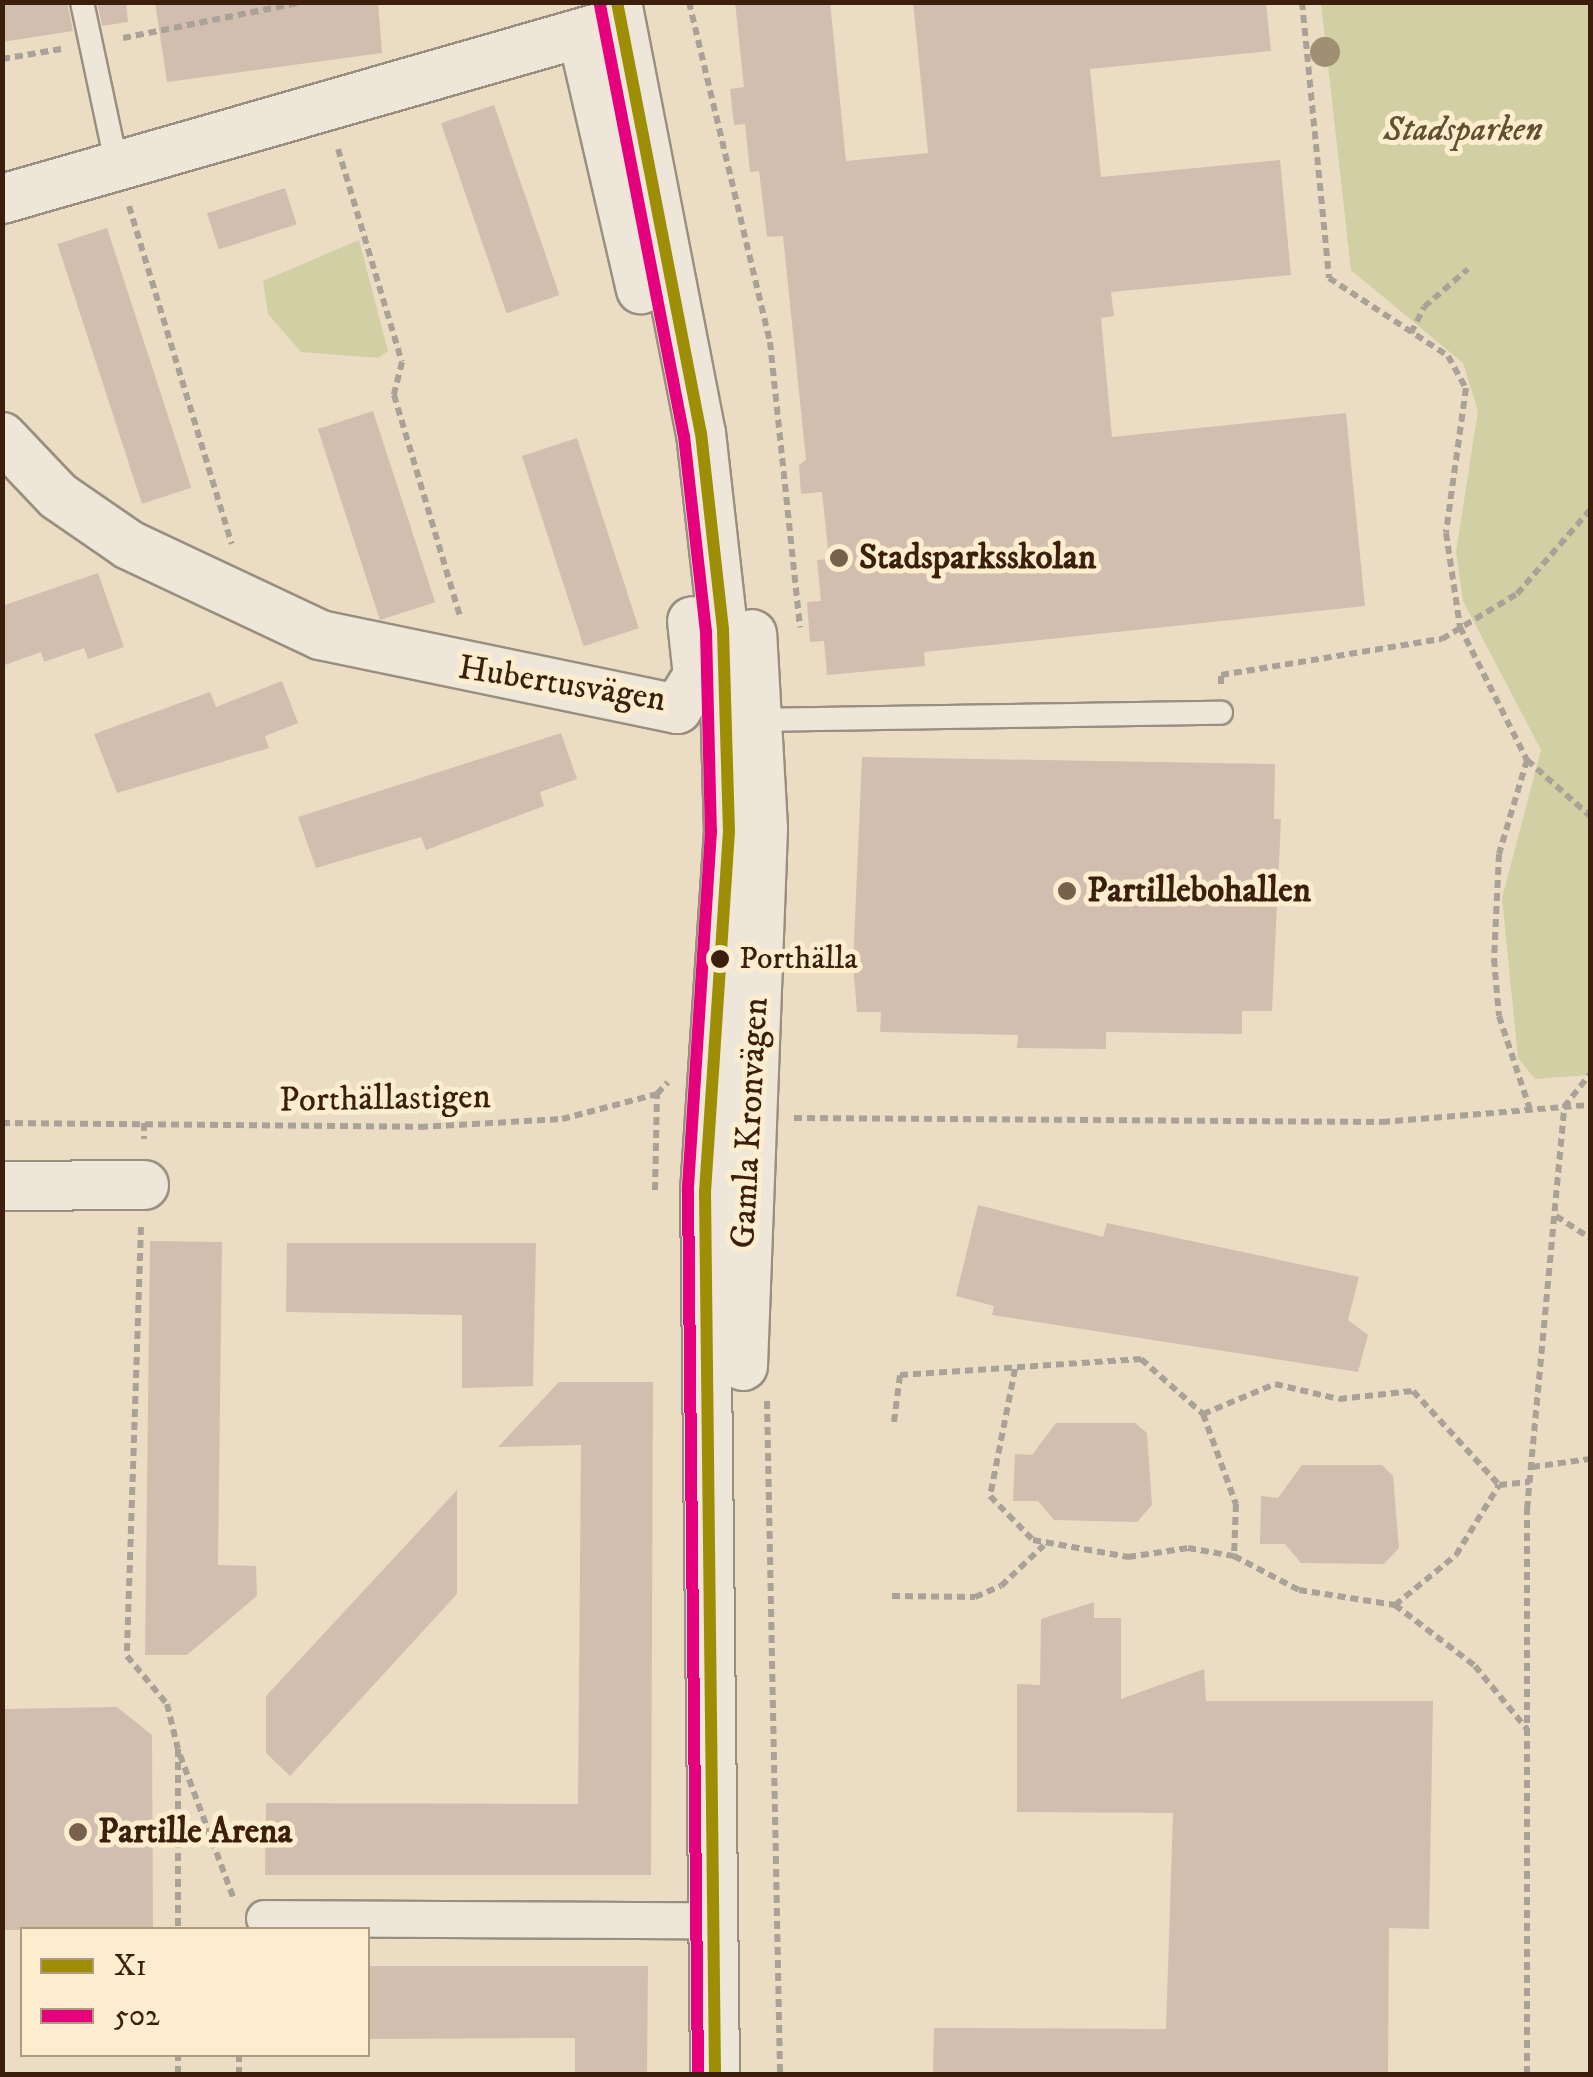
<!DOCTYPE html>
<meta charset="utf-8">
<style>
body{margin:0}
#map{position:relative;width:1593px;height:2077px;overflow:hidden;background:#eaddc4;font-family:"IM FELL DW Pica",serif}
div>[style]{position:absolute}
.green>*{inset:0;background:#d3cfa5}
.building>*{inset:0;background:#d2beaf;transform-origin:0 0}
.path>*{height:6px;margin-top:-3px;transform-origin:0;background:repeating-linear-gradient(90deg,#aba297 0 8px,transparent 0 13px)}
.roads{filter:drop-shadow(2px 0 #9a8f7f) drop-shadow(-2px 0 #9a8f7f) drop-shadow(0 2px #9a8f7f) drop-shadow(0 -2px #9a8f7f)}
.service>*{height:22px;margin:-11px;padding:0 11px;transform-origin:11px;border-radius:11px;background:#ede6d9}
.pedestrian>*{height:35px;margin:-17.5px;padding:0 17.5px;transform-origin:17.5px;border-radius:17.5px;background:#ede6d9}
.minor>*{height:48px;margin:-24px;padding:0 24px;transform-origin:24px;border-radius:24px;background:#ede6d9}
.bus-1>*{height:12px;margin:-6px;padding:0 6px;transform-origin:6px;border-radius:6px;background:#9d8e06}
.bus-2>*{height:12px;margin:-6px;padding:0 6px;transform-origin:6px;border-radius:6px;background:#e5007d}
.trees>*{width:30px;height:30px;margin:-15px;border-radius:50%;background:#a08f73}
.dots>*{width:28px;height:28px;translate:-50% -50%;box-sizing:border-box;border:5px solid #fcedce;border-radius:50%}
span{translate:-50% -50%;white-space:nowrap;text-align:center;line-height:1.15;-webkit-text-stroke:10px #fcedce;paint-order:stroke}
.bus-label{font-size:32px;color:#3b1e0b}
.left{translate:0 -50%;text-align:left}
.park-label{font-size:35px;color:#635031;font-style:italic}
.poi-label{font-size:35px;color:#3b1e0b;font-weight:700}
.street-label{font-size:35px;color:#3b1e0b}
.frame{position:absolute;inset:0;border:5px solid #3b1e0b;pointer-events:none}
.legend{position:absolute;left:20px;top:1927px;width:350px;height:130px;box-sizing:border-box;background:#fcedce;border:2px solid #af9a80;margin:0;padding:12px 18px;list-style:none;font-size:30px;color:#3b1e0b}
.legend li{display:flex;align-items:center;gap:20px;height:50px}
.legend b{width:50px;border:2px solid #af9a80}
</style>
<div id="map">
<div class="green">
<div style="clip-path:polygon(1321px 3px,1590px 3px,1590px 1075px,1535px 1079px,1518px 1058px,1502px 898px,1541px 750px,1463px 601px,1456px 552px,1478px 411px,1463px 363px,1351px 270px)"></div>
<div style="clip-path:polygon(359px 240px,388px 351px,378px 358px,301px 352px,268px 314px,263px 281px)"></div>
</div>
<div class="building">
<div style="clip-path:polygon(2px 2px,67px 2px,73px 31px,2px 42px)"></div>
<div style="clip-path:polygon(97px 2px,126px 2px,128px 22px,102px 26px)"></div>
<div style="clip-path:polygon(155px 2px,378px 2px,382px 53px,167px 82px)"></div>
<div style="clip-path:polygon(735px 2px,830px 2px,846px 161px,928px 153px,913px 2px,1266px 2px,1271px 51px,1090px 69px,1101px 177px,1280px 160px,1291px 275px,1111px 292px,1114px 316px,1101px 318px,1112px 437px,1346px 413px,1365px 606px,924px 652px,925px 666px,827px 675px,824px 641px,810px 642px,807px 602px,821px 601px,817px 560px,829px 559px,822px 492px,801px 494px,799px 465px,806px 460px,783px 236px,767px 237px,759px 171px,750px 172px,745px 124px,734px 125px,730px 89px,744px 87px)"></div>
<div style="left:494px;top:105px;width:201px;height:56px;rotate:71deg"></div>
<div style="left:285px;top:188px;width:38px;height:82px;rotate:72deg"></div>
<div style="left:107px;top:228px;width:273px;height:52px;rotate:72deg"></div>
<div style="left:373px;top:411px;width:201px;height:58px;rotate:72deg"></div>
<div style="left:577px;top:438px;width:200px;height:58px;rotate:72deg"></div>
<div style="clip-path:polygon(98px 573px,124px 647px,88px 659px,84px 648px,44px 662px,41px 652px,2px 666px,2px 606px)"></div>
<div style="clip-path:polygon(282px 681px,298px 723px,265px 736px,269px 748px,117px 793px,94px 734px,210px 692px,216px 707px)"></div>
<div style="clip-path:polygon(561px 733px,577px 779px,540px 792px,544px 806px,426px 850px,421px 837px,316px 868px,298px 817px)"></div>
<div style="clip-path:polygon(862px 757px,1275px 764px,1274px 819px,1281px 819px,1272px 1011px,1242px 1011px,1242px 1034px,1106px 1032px,1106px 1049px,1017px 1048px,1018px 1035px,880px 1032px,881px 1012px,857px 1012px,853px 964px)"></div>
<div style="clip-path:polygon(978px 1205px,1103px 1237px,1107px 1223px,1359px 1277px,1348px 1320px,1368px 1335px,1358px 1372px,992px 1315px,994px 1306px,956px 1296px)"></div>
<div style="clip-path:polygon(150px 1241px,222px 1242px,218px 1565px,256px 1566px,257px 1596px,187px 1655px,145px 1655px)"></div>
<div style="clip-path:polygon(287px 1243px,536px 1243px,533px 1386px,462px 1388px,462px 1315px,286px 1312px)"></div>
<div style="clip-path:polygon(559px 1382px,653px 1382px,651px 1875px,265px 1875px,266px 1803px,578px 1804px,581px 1445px,498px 1447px)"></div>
<div style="clip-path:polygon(1056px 1423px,1135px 1423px,1147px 1433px,1152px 1505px,1137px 1522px,1054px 1520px,1038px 1501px,1013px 1501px,1015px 1454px,1032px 1455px)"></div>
<div style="clip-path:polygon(1302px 1465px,1382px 1465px,1393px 1476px,1399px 1548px,1384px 1564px,1301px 1563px,1285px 1544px,1260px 1544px,1261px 1496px,1278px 1498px)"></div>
<div style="clip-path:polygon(457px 1490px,457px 1594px,290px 1776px,266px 1753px,266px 1696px)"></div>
<div style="clip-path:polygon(1094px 1602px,1094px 1618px,1121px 1618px,1121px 1699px,1204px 1669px,1206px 1701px,1433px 1701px,1429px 1929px,1389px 1928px,1388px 2074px,933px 2074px,934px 2028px,1166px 2029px,1173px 1813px,1017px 1812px,1017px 1684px,1040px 1685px,1041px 1619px)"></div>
<div style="clip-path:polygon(117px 1707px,152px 1735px,153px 1930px,2px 1930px,2px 1709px)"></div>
<div style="clip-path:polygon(368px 1966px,648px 1966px,647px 2074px,575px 2074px,575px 2038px,368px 2039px)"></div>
</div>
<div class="path">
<div style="left:689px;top:2px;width:350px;rotate:76.6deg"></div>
<div style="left:770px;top:342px;width:287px;rotate:84deg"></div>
<div style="left:1302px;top:2px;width:277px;rotate:84.4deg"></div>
<div style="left:1329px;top:278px;width:142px;rotate:33.2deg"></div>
<div style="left:1448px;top:356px;width:37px;rotate:61deg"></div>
<div style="left:1466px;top:388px;width:146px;rotate:97.9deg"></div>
<div style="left:1446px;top:533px;width:95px;rotate:81.5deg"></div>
<div style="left:1460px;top:627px;width:149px;rotate:63.3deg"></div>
<div style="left:1527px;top:760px;width:84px;rotate:41.6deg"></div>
<div style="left:123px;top:38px;width:178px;rotate:-11.3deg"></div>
<div style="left:2px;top:59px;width:60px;rotate:-9.6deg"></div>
<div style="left:338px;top:149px;width:222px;rotate:73.3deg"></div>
<div style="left:402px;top:362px;width:34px;rotate:104deg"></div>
<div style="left:394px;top:395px;width:232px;rotate:73.4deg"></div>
<div style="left:129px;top:206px;width:353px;rotate:73.1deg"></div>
<div style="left:1411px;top:333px;width:29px;rotate:-63deg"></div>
<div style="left:1424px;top:307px;width:58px;rotate:-40.8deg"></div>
<div style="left:1221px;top:684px;width:9px;rotate:-90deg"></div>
<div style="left:1221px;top:675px;width:224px;rotate:-9.3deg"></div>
<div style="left:1442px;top:639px;width:87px;rotate:-31deg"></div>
<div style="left:1517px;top:594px;width:111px;rotate:-49deg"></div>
<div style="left:1527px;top:760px;width:98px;rotate:106.6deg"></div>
<div style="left:1499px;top:854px;width:105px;rotate:92.7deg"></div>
<div style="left:1494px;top:959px;width:57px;rotate:85deg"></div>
<div style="left:1499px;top:1016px;width:99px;rotate:71.7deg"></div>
<div style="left:794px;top:1118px;width:588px;rotate:0.39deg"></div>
<div style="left:1382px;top:1122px;width:209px;rotate:-4.7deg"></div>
<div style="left:2px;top:1123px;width:418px;rotate:0.5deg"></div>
<div style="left:420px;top:1127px;width:142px;rotate:-3.2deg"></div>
<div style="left:562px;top:1119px;width:98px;rotate:-14.7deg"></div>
<div style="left:657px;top:1094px;width:16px;rotate:-47deg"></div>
<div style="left:144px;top:1123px;width:16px;rotate:90deg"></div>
<div style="left:655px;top:1190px;width:96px;rotate:-88.8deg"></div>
<div style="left:1556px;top:1216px;width:40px;rotate:32.9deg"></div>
<div style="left:141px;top:1227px;width:429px;rotate:91.9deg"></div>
<div style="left:127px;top:1656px;width:62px;rotate:50.2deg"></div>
<div style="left:167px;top:1704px;width:46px;rotate:76.3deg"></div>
<div style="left:178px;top:1749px;width:181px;rotate:90deg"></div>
<div style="left:1015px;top:1369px;width:129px;rotate:101.1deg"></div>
<div style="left:990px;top:1496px;width:62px;rotate:45.7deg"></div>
<div style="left:1033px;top:1540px;width:97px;rotate:10.1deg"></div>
<div style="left:1128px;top:1557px;width:61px;rotate:-8.5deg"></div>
<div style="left:1188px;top:1548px;width:47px;rotate:9.9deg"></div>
<div style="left:767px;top:1401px;width:673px;rotate:88.89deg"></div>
<div style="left:1203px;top:1414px;width:96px;rotate:69.9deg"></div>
<div style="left:1236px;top:1504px;width:52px;rotate:92.2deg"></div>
<div style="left:1234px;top:1556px;width:73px;rotate:27.6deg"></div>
<div style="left:1299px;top:1590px;width:97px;rotate:8.9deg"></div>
<div style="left:1395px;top:1605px;width:79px;rotate:-39.3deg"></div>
<div style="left:1456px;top:1555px;width:82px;rotate:-58.4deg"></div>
<div style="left:894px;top:1422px;width:47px;rotate:-82.7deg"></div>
<div style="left:900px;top:1375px;width:242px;rotate:-3.8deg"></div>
<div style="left:1141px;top:1359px;width:83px;rotate:41.6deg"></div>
<div style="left:1203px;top:1414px;width:78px;rotate:-22.6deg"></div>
<div style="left:1275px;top:1384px;width:66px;rotate:13.2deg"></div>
<div style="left:1339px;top:1399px;width:74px;rotate:-6.2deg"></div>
<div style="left:1413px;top:1391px;width:127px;rotate:47.5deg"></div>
<div style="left:1499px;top:1485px;width:31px;rotate:-6deg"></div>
<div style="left:1532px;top:1467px;width:59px;rotate:-7.9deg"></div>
<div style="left:892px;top:1596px;width:83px;rotate:0.7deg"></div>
<div style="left:975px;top:1597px;width:28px;rotate:-23deg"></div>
<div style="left:1001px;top:1586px;width:59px;rotate:-43.6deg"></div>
<div style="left:1395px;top:1605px;width:101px;rotate:37.3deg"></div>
<div style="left:1475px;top:1666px;width:82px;rotate:50.5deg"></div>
<div style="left:180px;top:1755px;width:152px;rotate:69.5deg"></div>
<div style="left:239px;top:2054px;width:20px;rotate:90deg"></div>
<div style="left:178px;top:2074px;width:20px;rotate:-90deg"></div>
<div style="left:1527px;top:2074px;width:565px;rotate:-90deg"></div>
<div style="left:1527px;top:1509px;width:404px;rotate:-84.7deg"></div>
<div style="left:1564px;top:1107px;width:42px;rotate:-51.8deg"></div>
</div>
<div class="roads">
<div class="service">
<div style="left:82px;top:2px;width:169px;rotate:78deg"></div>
<div style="left:750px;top:720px;width:471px;rotate:-0.9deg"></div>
</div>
<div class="pedestrian">
<div style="left:264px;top:1918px;width:451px;rotate:0.3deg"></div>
</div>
<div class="minor">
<div style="left:617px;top:2px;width:439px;rotate:79deg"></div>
<div style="left:701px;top:433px;width:198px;rotate:83.6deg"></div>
<div style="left:723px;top:630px;width:201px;rotate:88.3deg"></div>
<div style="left:729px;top:831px;width:361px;rotate:93.8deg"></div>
<div style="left:705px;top:1191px;width:883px;rotate:89.35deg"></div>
<div style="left:582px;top:34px;width:262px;rotate:77deg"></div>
<div style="left:2px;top:199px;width:631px;rotate:-16deg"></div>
<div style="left:2px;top:437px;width:81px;rotate:46.5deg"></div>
<div style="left:58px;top:496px;width:86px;rotate:34.6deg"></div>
<div style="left:129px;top:545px;width:211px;rotate:25.2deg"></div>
<div style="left:320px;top:635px;width:365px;rotate:11.7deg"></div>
<div style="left:677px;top:709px;width:39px;rotate:-58deg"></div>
<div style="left:698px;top:676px;width:55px;rotate:-96.2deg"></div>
<div style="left:2px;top:1186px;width:142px;rotate:-0.4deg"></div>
<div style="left:743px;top:1366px;width:538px;rotate:-87.87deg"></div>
<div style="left:763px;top:828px;width:194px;rotate:-93.2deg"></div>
</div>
</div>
<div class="bus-1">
<div style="left:617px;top:2px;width:439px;rotate:79deg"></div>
<div style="left:701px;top:433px;width:198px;rotate:83.6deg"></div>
<div style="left:723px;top:630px;width:201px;rotate:88.3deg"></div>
<div style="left:729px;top:831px;width:361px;rotate:93.8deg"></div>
<div style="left:705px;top:1191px;width:883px;rotate:89.35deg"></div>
</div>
<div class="bus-2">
<div style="left:600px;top:5px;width:439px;rotate:79deg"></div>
<div style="left:684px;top:436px;width:196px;rotate:83.6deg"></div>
<div style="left:706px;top:631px;width:200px;rotate:88.6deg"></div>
<div style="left:711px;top:831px;width:361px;rotate:93.7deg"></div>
<div style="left:688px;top:1191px;width:883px;rotate:89.35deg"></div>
</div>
<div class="trees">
<div style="left:1325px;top:52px"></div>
</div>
<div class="dots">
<div style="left:839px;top:558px;background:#78614c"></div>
<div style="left:1067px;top:891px;background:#78614c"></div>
<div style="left:720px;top:959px;background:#3b1e0b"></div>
<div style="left:78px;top:1832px;background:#78614c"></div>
</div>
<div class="bus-label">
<span class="left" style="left:739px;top:959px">Porthälla</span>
</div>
<div class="park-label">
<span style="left:1463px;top:130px">Stadsparken</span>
</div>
<div class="poi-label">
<span class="left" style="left:859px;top:558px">Stadsparksskolan</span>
<span class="left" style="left:1087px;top:891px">Partillebohallen</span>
<span class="left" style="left:98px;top:1832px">Partille Arena</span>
</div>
<div class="street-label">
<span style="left:562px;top:684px;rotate:9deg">Hubertusvägen</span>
<span style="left:385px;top:1099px;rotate:-1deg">Porthällastigen</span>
<span style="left:750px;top:1123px;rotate:-87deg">Gamla Kronvägen</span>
</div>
<div class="frame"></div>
<ul class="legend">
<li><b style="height:12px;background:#9d8e06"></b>X1</li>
<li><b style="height:12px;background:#e5007d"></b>502</li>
</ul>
</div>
